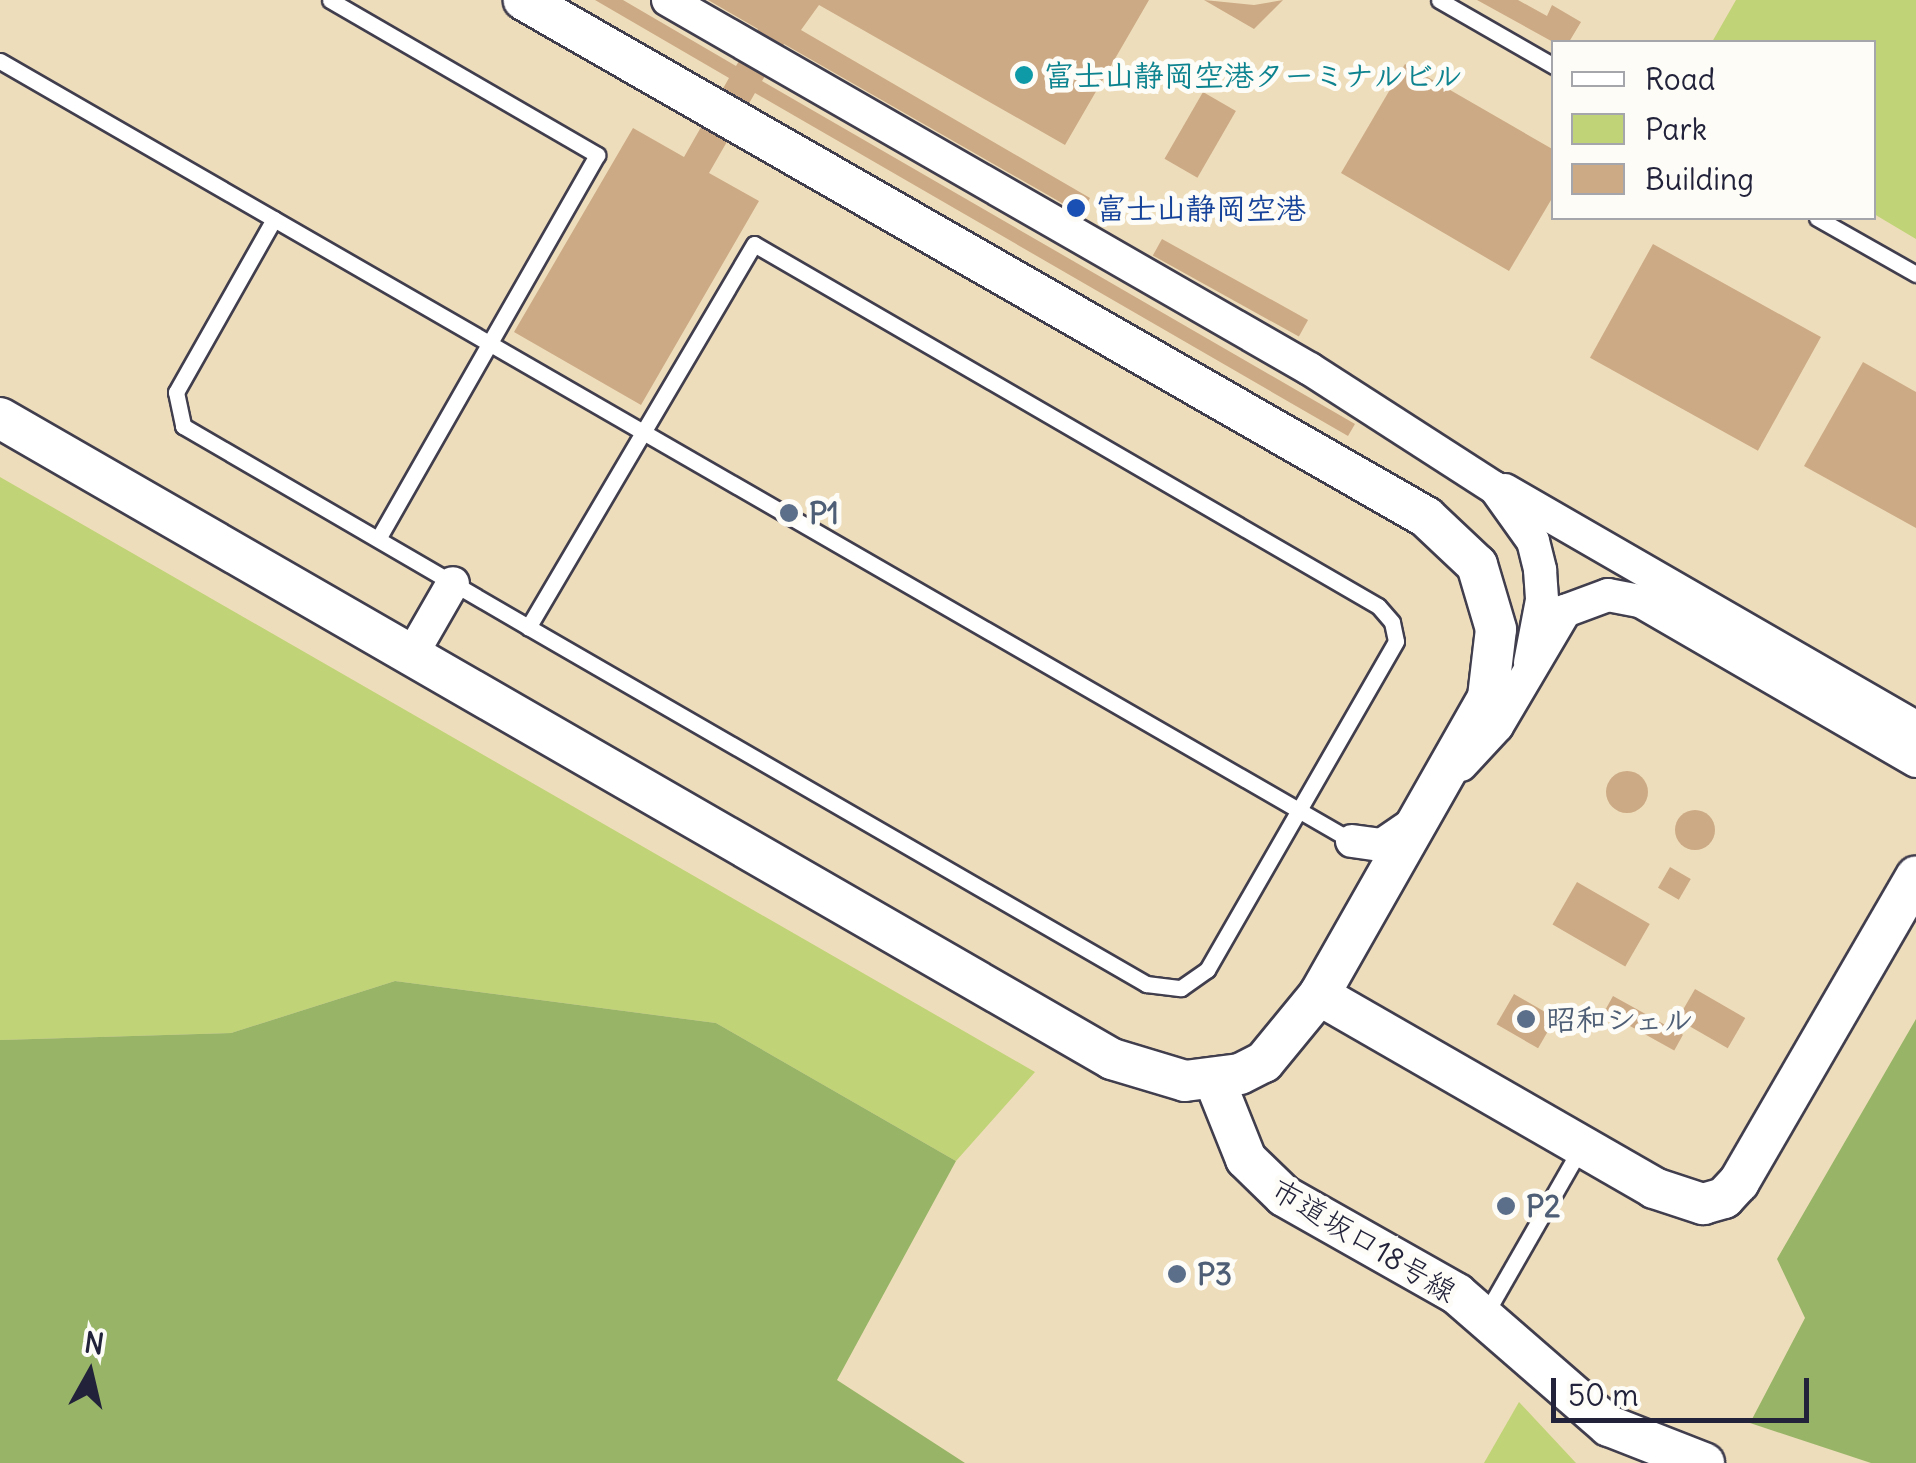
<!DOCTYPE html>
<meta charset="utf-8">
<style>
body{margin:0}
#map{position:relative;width:1916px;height:1463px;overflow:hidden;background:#edb;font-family:Delius,"Klee One",sans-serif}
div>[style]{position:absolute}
.green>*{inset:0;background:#c0d376}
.forest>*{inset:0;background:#98b567}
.building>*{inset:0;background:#ccaa85;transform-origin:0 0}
.round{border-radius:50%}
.roads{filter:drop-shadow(2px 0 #413e4e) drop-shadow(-2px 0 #413e4e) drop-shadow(0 2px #413e4e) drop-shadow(0 -2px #413e4e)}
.service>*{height:15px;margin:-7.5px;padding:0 7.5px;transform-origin:7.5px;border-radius:7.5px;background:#fff}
.minor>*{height:32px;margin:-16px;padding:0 16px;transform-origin:16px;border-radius:16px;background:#fff}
.tertiary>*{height:40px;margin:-20px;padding:0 20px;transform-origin:20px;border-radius:20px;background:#fff}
.dots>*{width:28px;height:28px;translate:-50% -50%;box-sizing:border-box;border:5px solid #fdfcf7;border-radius:50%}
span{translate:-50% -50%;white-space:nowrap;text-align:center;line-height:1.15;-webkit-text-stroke:10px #fdfcf7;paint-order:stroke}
.culture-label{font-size:30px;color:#0d838f;font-weight:700}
.left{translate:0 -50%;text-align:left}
.transit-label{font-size:30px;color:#164399;font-weight:700}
.service-label{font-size:30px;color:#4e5e75;font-weight:700}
.street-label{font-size:30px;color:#22223b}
.legend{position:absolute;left:1551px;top:40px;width:325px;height:180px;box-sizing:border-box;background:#fdfcf7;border:2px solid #a5a5ac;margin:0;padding:12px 18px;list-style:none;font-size:30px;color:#22223b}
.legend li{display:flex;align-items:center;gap:20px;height:50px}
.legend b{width:50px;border:2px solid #a5a5ac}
.north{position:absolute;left:40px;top:1323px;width:100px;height:100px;-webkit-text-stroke:8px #fdfcf7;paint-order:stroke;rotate:8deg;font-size:28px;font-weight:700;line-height:40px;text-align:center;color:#22223b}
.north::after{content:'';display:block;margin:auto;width:35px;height:45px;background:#22223b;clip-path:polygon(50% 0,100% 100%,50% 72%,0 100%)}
.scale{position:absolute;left:1551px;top:1378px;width:258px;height:45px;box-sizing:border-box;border:5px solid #22223b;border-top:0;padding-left:12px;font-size:30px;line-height:35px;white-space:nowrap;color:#22223b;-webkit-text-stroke:8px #fdfcf7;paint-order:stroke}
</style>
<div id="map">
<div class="green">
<div style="clip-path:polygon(1736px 0,1916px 0,1916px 239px,1874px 214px,1874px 42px,1712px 42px)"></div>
<div style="clip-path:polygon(0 477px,1035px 1072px,956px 1161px,716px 1023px,395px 981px,231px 1033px,0 1040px)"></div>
<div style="clip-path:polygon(1519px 1402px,1576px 1463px,1484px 1463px)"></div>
</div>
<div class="forest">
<div style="clip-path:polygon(395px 981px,716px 1023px,956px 1161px,837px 1380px,965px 1463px,0 1463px,0 1040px,231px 1033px)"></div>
<div style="clip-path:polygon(1916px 1019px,1916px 1463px,1871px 1463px,1750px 1423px,1805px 1318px,1777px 1259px)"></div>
</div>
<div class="building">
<div style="clip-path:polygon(595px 0,623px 0,736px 66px,758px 29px,708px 0,1149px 0,1065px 145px,819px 5px,801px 30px,1090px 198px,1081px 214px,784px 44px,762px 81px,1355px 424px,1348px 436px,755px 93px,709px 173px,759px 201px,641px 405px,514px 332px,633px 128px,684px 157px,729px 78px)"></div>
<div style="clip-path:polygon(1204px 0,1254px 5px,1283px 0,1254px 29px)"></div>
<div style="clip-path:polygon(1477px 0,1518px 0,1547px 16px,1552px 5px,1581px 22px,1569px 42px,1553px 42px)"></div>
<div style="clip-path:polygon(1405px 64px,1554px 150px,1554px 195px,1509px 271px,1341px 173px)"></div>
<div style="left:1203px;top:92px;width:38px;height:77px;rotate:30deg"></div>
<div style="left:1162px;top:239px;width:167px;height:19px;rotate:29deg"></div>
<div style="left:1653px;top:244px;width:192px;height:130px;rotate:29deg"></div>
<div style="clip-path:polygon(1863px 362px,1916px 392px,1916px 528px,1804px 466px)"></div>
<div class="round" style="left:1606px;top:771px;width:42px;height:42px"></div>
<div class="round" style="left:1675px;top:810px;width:40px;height:40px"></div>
<div style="left:1670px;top:867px;width:24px;height:24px;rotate:30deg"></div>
<div style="left:1577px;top:882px;width:84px;height:49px;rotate:30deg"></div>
<div style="left:1695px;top:989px;width:58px;height:35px;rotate:30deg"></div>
<div style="left:1514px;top:994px;width:48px;height:35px;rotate:30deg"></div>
<div style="left:1613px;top:996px;width:80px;height:18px;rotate:29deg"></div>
</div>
<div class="roads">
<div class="service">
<div style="left:330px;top:0;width:309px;rotate:30.1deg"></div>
<div style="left:597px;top:155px;width:442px;rotate:119.7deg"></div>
<div style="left:1439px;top:0;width:133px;rotate:29.9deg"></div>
<div style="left:0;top:61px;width:1561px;rotate:29.98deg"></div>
<div style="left:1817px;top:218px;width:114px;rotate:29.5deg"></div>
<div style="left:274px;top:219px;width:199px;rotate:119.5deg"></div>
<div style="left:176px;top:392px;width:35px;rotate:78deg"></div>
<div style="left:183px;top:426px;width:399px;rotate:30.2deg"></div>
<div style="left:528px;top:627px;width:714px;rotate:30.01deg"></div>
<div style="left:1146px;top:984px;width:35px;rotate:7deg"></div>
<div style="left:1181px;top:988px;width:32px;rotate:-35deg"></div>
<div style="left:1207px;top:970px;width:379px;rotate:-60.1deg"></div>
<div style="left:1396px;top:641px;width:19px;rotate:-102deg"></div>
<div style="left:1392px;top:622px;width:21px;rotate:-131deg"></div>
<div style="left:1378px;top:606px;width:721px;rotate:-149.88deg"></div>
<div style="left:754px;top:244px;width:445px;rotate:120.5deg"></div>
<div style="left:1485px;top:1315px;width:191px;rotate:-60.2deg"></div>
</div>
<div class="minor">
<div style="left:668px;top:0;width:740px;rotate:29.89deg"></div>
<div style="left:1310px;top:369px;width:220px;rotate:32.8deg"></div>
<div style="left:1495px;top:488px;width:65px;rotate:54.4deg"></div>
<div style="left:1533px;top:541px;width:30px;rotate:76deg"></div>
<div style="left:1540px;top:570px;width:30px;rotate:86deg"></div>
<div style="left:1542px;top:600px;width:64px;rotate:100.8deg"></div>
<div style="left:1505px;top:490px;width:474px;rotate:30deg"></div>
<div style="left:411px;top:656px;width:84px;rotate:-60.1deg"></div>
<div style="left:1461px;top:765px;width:53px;rotate:-47.3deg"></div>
<div style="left:1497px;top:726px;width:134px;rotate:-59.4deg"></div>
<div style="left:1565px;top:611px;width:46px;rotate:-20.4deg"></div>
<div style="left:1608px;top:595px;width:33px;rotate:11deg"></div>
<div style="left:1640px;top:601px;width:319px;rotate:30.1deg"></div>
<div style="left:1352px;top:841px;width:30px;rotate:8deg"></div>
<div style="left:1382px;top:845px;width:42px;rotate:-34.4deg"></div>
</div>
<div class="tertiary">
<div style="left:0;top:418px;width:1284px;rotate:29.96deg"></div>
<div style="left:1112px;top:1059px;width:76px;rotate:16.8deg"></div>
<div style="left:1185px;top:1081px;width:55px;rotate:-7.3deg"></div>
<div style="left:1240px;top:1074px;width:27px;rotate:-27deg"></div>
<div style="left:1264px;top:1062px;width:87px;rotate:-50.6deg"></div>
<div style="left:1319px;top:995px;width:343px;rotate:-60.4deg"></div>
<div style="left:1488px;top:697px;width:68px;rotate:-83.3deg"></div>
<div style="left:1496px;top:629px;width:67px;rotate:-106.5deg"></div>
<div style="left:1477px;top:565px;width:70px;rotate:-136.7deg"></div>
<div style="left:1426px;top:517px;width:1040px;rotate:-150.18deg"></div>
<div style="left:1319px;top:995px;width:387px;rotate:29.9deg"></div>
<div style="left:1654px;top:1188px;width:52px;rotate:18.1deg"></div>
<div style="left:1703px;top:1204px;width:22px;rotate:-16deg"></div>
<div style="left:1724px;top:1198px;width:22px;rotate:-47deg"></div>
<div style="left:1739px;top:1182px;width:353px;rotate:-59.9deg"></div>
<div style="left:1214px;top:1079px;width:86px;rotate:68.2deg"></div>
<div style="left:1246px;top:1159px;width:53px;rotate:44.2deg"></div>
<div style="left:1284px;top:1196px;width:199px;rotate:29.5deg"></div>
<div style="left:1457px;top:1294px;width:201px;rotate:41deg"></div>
<div style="left:1609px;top:1426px;width:102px;rotate:21.3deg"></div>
</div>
</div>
<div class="dots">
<div style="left:1024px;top:75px;background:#0f9aa8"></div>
<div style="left:1076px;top:208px;background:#1a4fb4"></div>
<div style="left:789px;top:513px;background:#5c6f8a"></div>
<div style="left:1526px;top:1019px;background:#5c6f8a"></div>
<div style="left:1506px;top:1206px;background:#5c6f8a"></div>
<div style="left:1177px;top:1274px;background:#5c6f8a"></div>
</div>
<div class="culture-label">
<span class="left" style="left:1044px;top:75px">富士山静岡空港ターミナルビル</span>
</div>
<div class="transit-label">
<span class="left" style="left:1096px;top:208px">富士山静岡空港</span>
</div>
<div class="service-label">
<span class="left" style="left:809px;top:513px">P1</span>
<span class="left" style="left:1546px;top:1019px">昭和シェル</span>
<span class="left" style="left:1526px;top:1206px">P2</span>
<span class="left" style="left:1197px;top:1274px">P3</span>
</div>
<div class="street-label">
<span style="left:1364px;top:1240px;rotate:31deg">市道坂口18号線</span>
</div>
<ul class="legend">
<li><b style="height:12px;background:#fff"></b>Road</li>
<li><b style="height:28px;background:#c0d376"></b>Park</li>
<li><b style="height:28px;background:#ccaa85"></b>Building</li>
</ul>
<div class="north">N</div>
<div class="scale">50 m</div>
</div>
